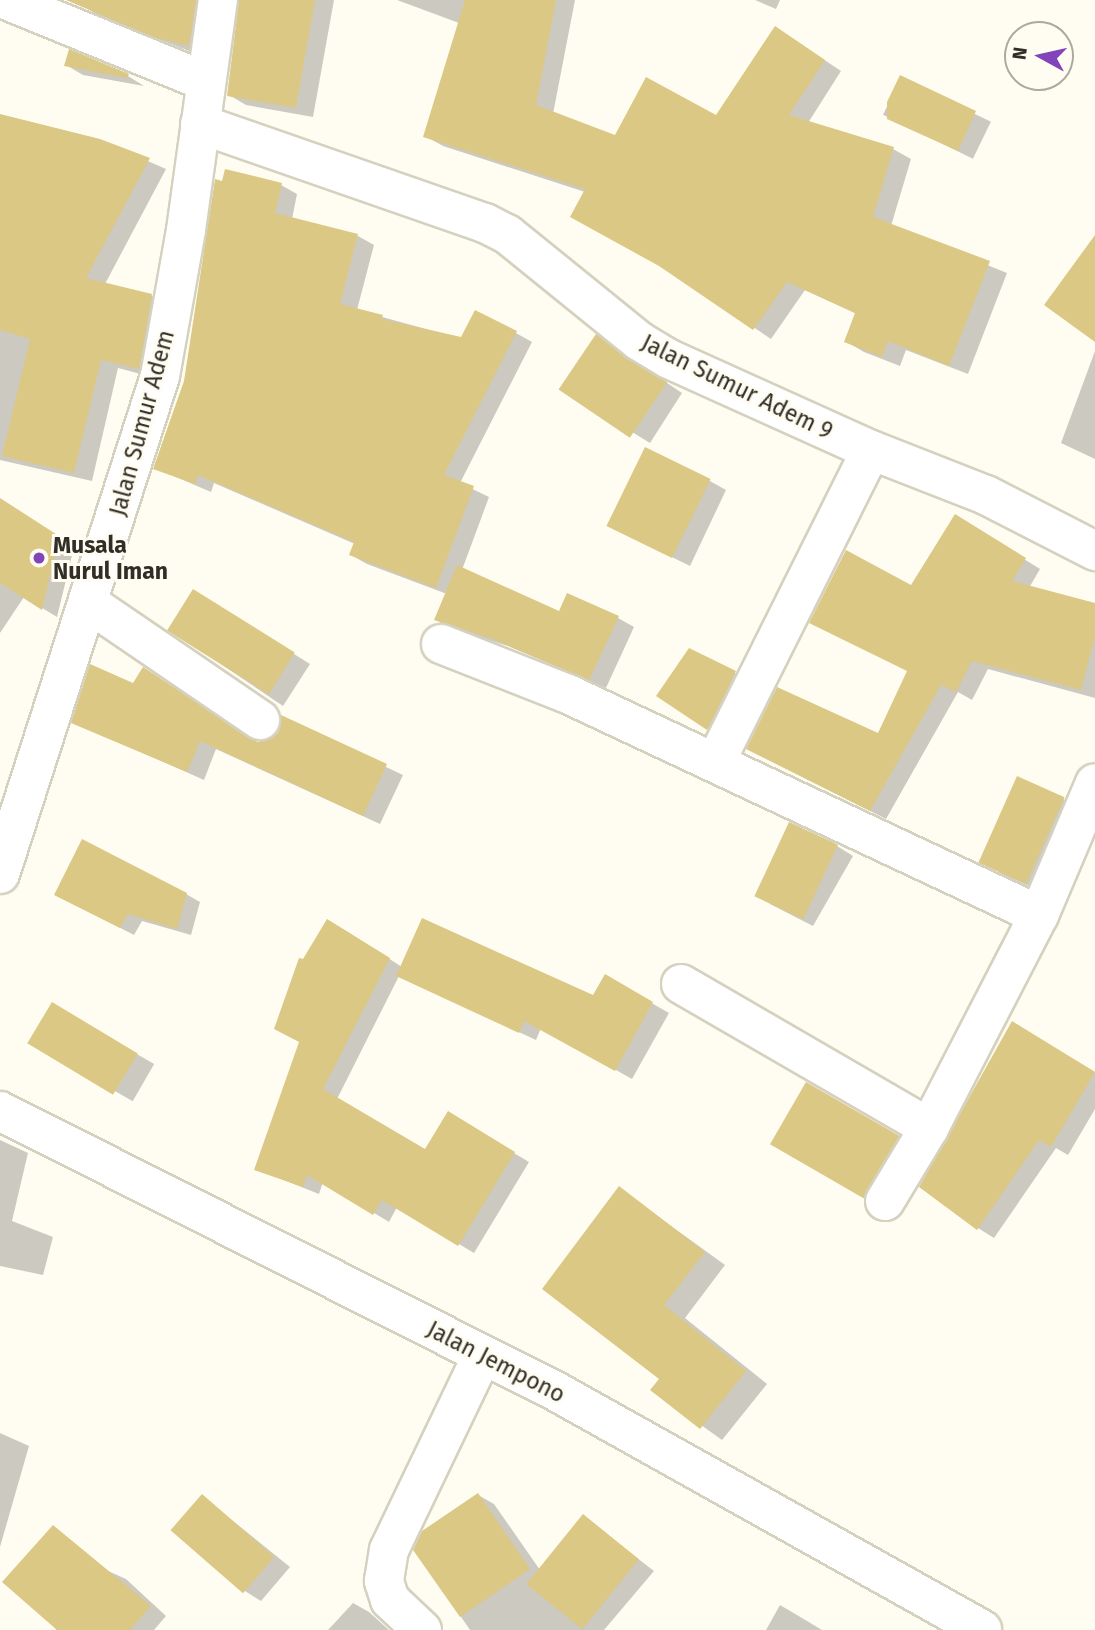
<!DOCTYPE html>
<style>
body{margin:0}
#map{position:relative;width:1095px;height:1630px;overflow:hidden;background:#fffcf1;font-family:"Fira Sans",sans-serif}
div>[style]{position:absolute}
.shadow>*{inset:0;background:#0003;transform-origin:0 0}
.building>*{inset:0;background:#dbc884;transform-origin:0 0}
.roads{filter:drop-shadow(2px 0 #d5d1bf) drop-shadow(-2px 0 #d5d1bf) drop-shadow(0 2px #d5d1bf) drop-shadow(0 -2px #d5d1bf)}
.minor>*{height:38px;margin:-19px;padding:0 19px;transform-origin:19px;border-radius:19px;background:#fff}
.dots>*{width:19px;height:19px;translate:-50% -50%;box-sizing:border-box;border:4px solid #fffcf1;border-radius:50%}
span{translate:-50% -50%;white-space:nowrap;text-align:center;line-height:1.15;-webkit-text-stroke:6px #fffcf1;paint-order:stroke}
.street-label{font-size:23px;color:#302e27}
.poi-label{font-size:23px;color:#302e27;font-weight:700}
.left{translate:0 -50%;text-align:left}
.north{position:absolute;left:1004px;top:21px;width:70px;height:70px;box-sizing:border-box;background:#fffcf1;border:2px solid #acaaa0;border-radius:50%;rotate:278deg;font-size:19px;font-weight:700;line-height:28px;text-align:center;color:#302e27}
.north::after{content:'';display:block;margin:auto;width:24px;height:32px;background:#8244ba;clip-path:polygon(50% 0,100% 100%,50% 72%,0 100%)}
</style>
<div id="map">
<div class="shadow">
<div style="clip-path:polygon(83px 0,204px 0,192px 52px,103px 18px,81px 5px)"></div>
<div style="clip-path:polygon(239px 0,334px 0,313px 117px,246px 105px,229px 95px)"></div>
<div style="clip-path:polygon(397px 0,575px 0,553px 114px,616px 137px,717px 118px,793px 39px,841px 71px,808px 123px,893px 149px,911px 159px,891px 226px,1007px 273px,968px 374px,906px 350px,900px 366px,864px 352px,847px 342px,857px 314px,805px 290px,771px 339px,664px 267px,585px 192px,443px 146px,425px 136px,459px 23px)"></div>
<div style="clip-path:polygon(755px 0,780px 0,776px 9px)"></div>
<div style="clip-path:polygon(70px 52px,128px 76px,144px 86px,83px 75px,66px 65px)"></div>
<div style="left:901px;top:78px;width:100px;height:41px;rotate:26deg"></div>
<div style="clip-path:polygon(0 116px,100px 140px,166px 169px,105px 284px,152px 296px,169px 306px,156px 378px,118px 368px,92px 481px,0 460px)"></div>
<div style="clip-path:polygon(281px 185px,297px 194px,292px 219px,358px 236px,374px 245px,357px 310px,462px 339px,516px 333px,532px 342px,460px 483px,489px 497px,462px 570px,560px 613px,618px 618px,634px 627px,606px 688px,508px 646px,452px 629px,436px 620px,447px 594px,367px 564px,351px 555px,355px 544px,214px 483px,211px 492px,155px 468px)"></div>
<div style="clip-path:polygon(612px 346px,682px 393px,650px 443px,563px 390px)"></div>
<div style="clip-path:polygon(1095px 351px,1095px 459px,1061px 443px)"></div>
<div style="clip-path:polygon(710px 481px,726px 490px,690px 566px,625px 534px)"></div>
<div style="clip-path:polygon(0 499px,74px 547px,57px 617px,24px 597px,0 633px)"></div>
<div style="clip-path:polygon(971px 526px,1040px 569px,1029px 588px,1095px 604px,1095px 698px,988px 669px,972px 700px,958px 692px,886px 819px,764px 757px,879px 735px,909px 671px,912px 587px)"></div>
<div style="clip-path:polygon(209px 601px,310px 664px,283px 706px,169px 629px)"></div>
<div style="clip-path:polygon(690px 650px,752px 682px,724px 738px,658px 695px)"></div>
<div style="clip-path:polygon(282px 718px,403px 775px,380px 824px,216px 749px,204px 780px,74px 722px,259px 743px,279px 734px)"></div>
<div style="clip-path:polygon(1054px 794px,1070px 803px,1044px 893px,998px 872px)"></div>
<div style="clip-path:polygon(837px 846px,853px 856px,813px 926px,770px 904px)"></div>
<div style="clip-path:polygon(186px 894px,200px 902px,191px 935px,142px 921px,134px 935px,70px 902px)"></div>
<div style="clip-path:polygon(343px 929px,402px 967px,594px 998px,606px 977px,669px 1013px,632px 1079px,541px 1028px,536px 1040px,399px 976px,337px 1099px,426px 1151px,448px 1114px,529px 1162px,474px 1253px,397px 1207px,389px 1222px,323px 1182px,319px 1194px,256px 1169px,301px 1042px,304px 961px)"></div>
<div style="left:52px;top:1005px;width:118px;height:43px;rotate:30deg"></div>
<div style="clip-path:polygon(1012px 1023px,1095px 1072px,1095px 1109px,1068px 1155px,1056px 1148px,994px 1238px,978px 1228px)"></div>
<div style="clip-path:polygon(807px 1085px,914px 1147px,882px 1201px,792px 1155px)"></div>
<div style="clip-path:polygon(0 1140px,28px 1153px,12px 1221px,53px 1237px,43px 1275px,0 1266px)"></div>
<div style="clip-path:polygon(620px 1189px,725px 1265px,685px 1318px,767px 1384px,722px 1440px,652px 1390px,661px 1378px)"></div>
<div style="clip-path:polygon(0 1433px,29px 1446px,0 1547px)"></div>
<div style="clip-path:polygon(478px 1495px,494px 1504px,540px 1570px,584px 1517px,654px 1571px,604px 1630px,470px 1630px,415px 1550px)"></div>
<div style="clip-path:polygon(202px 1496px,290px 1567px,261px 1601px,245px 1591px)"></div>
<div style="clip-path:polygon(53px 1527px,108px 1571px,126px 1579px,166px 1616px,154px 1630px,56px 1630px)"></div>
<div style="clip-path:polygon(353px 1603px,369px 1612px,389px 1630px,328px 1630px)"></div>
<div style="clip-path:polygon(780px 1605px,797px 1615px,822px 1630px,766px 1630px)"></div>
</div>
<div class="building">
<div style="clip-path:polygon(66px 0,196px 0,189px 46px,156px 38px)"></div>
<div style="clip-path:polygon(239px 0,315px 0,296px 108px,227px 96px)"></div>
<div style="clip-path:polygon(465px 0,556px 0,536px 105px,615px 135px,646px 77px,716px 115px,775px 26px,825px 60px,789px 115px,894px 147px,873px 217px,990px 261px,949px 366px,888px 341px,882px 357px,844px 342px,855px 313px,787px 282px,753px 330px,659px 266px,570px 217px,585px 189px,423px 137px)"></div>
<div style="clip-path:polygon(69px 49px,129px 74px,127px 78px,64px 66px)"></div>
<div style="clip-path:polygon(900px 75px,976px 111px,958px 151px,887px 119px,887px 102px)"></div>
<div style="clip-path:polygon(0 114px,100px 139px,150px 158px,86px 278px,152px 294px,139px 369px,101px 360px,74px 473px,2px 456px,30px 339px,0 330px)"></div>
<div style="clip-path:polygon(225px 169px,282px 183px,275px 213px,358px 234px,340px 304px,383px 315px,382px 319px,461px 337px,475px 310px,517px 331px,444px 475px,474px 486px,436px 588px,349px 555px,354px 542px,198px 475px,195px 484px,153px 469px,184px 381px,215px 179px,222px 181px)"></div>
<div style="clip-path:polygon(1095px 235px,1095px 342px,1044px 305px)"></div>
<div style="left:596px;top:334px;width:86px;height:67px;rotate:34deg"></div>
<div style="left:645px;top:447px;width:73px;height:88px;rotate:26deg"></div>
<div style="clip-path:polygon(0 498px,59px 536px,42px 610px,0 583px)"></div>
<div style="clip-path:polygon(955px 514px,1026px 558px,1012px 581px,1095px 603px,1095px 636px,1081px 690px,972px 661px,956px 692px,941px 685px,870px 811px,746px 749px,777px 687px,878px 733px,907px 671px,809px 623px,846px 550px,911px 585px)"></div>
<div style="clip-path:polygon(457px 565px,559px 611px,567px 593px,619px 616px,589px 680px,490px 638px,434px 620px)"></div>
<div style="left:193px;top:589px;width:120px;height:49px;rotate:32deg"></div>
<div style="clip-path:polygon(689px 648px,736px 671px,707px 730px,656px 696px)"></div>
<div style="clip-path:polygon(90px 664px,133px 683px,143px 667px,258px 742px,278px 733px,281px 715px,387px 764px,363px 816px,200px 741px,187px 772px,71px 723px)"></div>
<div style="left:1017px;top:776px;width:52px;height:95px;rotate:24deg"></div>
<div style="left:789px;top:822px;width:54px;height:82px;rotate:25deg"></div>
<div style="clip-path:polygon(82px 839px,187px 893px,177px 929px,128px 914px,120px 928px,54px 895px)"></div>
<div style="clip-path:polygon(422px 918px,593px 995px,605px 974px,653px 1002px,615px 1071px,524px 1021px,519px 1033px,396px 976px)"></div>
<div style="clip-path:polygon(327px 919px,390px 958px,323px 1089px,425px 1149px,448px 1111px,515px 1152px,458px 1246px,382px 1200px,373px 1215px,307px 1175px,303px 1187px,254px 1170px,299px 1042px,274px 1029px,299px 958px,303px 959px)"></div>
<div style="left:52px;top:1002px;width:100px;height:48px;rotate:31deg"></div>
<div style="clip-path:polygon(1012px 1021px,1095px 1072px,1051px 1147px,1039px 1140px,977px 1230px,919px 1187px)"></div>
<div style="left:806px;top:1082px;width:108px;height:72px;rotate:30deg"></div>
<div style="clip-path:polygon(619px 1186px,705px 1252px,664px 1305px,746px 1371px,700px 1429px,650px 1390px,659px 1379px,542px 1289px)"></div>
<div style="clip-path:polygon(478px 1493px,530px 1569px,460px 1617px,413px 1550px,422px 1531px)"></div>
<div style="left:202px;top:1494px;width:96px;height:48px;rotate:41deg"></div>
<div style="left:583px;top:1514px;width:72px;height:90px;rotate:39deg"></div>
<div style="clip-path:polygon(53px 1525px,151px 1606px,130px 1630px,57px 1630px,2px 1582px)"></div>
</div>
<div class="roads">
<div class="minor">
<div style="left:6px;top:0;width:214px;rotate:22.2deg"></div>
<div style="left:200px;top:124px;width:302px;rotate:19.2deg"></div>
<div style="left:485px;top:223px;width:25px;rotate:27deg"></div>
<div style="left:507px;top:234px;width:170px;rotate:39deg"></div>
<div style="left:639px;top:341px;width:35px;rotate:31deg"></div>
<div style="left:669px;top:359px;width:222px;rotate:24.3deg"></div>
<div style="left:871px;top:450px;width:123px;rotate:21.4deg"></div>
<div style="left:986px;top:495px;width:123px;rotate:27.2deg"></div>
<div style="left:90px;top:604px;width:206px;rotate:34.3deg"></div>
<div style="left:441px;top:644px;width:136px;rotate:21.5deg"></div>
<div style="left:568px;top:694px;width:520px;rotate:25.14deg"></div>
<div style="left:716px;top:761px;width:347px;rotate:-63.5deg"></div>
<div style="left:0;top:874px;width:523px;rotate:-72.19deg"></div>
<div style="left:160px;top:376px;width:148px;rotate:-79.9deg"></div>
<div style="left:186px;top:230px;width:232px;rotate:-82.1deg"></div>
<div style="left:681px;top:984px;width:287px;rotate:30.1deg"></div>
<div style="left:0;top:1111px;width:624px;rotate:26.77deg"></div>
<div style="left:557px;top:1392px;width:487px;rotate:29.2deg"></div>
<div style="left:885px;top:1201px;width:85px;rotate:-58.9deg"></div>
<div style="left:929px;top:1128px;width:240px;rotate:-62.7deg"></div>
<div style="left:1039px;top:915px;width:143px;rotate:-67deg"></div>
<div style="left:422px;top:1630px;width:44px;rotate:-136.8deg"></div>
<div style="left:390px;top:1600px;width:20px;rotate:-108deg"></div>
<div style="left:384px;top:1581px;width:31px;rotate:-81deg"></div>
<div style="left:389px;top:1550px;width:215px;rotate:-64.4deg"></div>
</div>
</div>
<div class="dots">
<div style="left:39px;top:558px;background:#8244ba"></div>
</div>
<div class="street-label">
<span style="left:737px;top:387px;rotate:26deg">Jalan Sumur Adem 9</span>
<span style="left:142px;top:423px;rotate:-75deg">Jalan Sumur Adem</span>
<span style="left:496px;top:1362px;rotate:27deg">Jalan Jempono</span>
</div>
<div class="poi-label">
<span class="left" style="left:53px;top:558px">Musala<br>Nurul Iman</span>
</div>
<div class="north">N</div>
</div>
